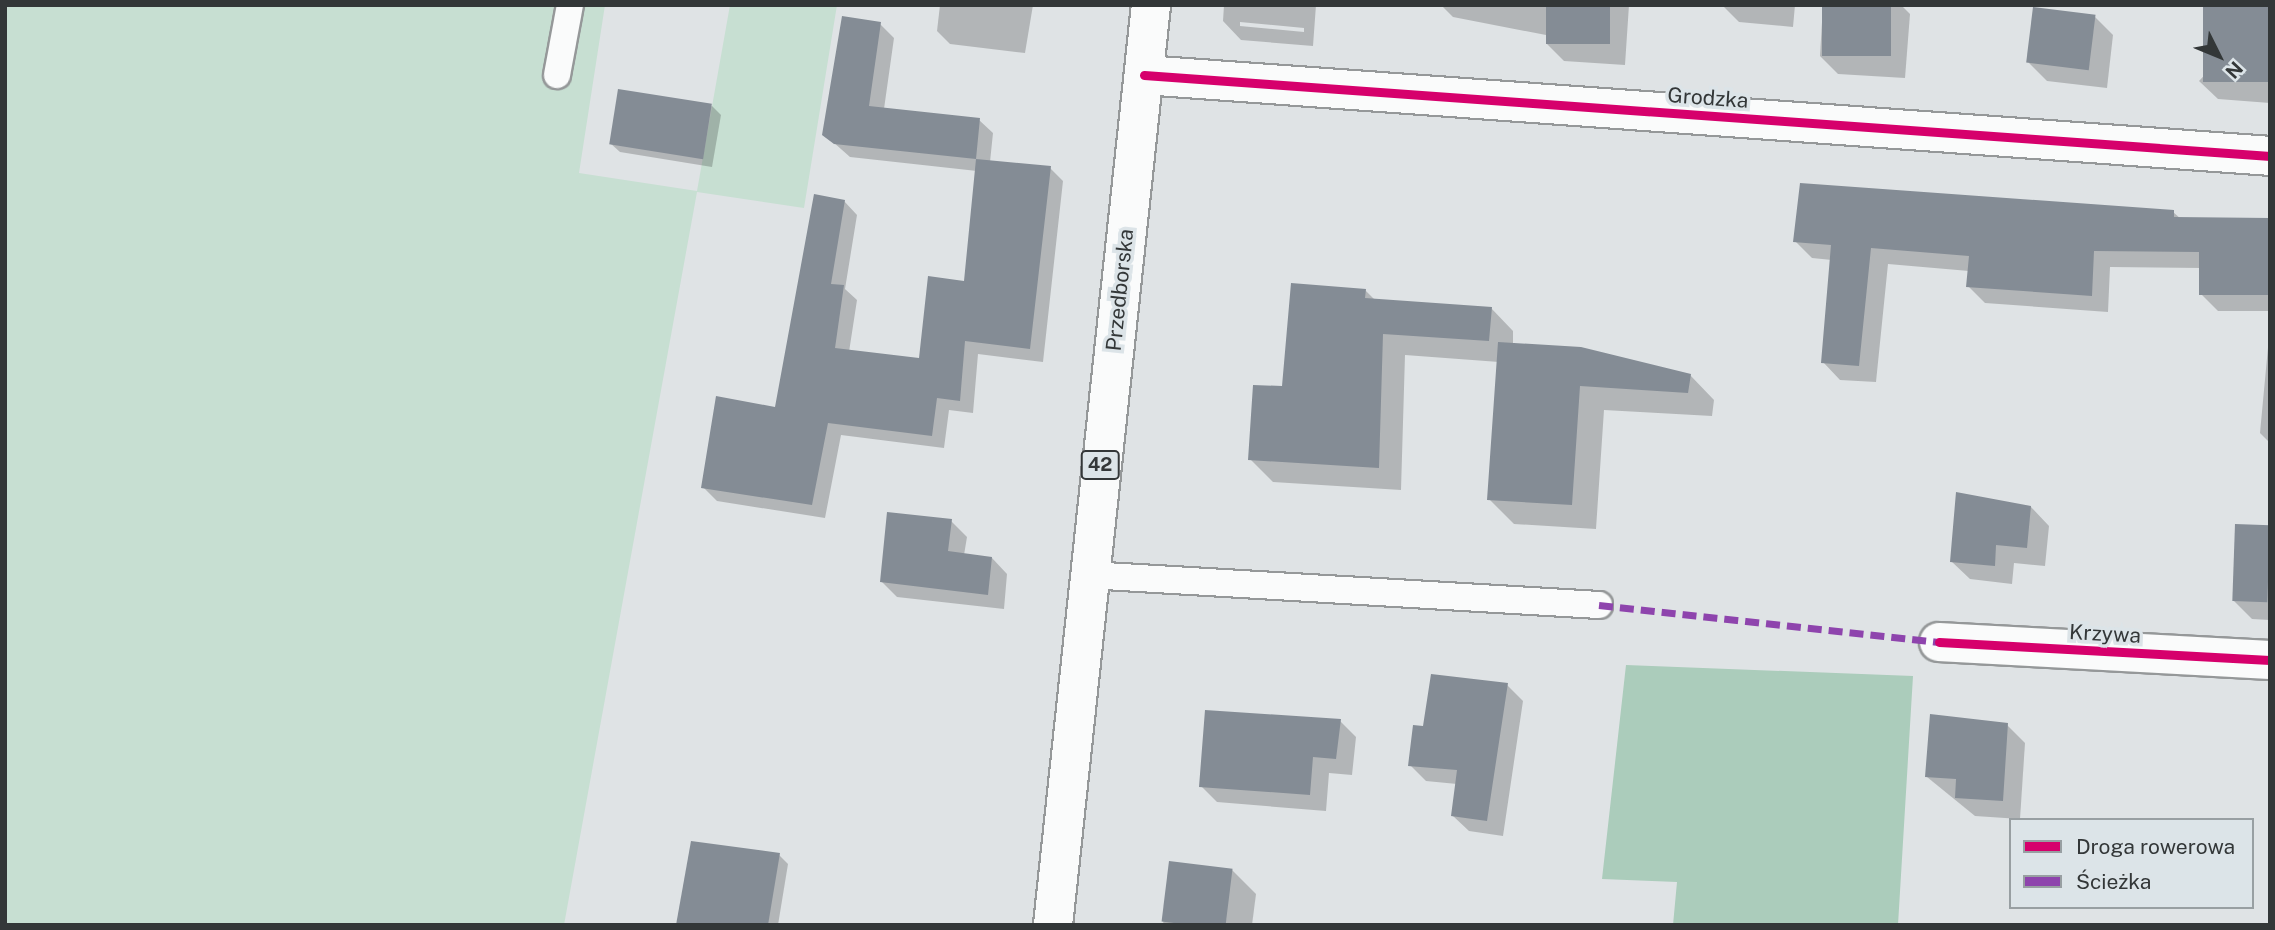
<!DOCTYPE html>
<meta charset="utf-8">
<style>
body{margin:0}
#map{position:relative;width:2275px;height:930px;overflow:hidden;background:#dfe3e5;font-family:"Public Sans",sans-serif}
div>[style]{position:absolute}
.green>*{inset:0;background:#c7dfd2}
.forest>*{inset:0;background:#abccbb}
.shadow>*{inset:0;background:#0003}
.building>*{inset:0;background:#848c95;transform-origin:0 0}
.roads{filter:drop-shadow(2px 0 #959899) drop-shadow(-2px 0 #959899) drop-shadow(0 2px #959899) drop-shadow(0 -2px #959899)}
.lane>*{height:26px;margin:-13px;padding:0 13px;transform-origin:13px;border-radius:13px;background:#fafbfb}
.street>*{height:38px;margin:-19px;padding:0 19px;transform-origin:19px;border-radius:19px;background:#fafbfb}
.primary>*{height:38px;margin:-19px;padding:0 19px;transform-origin:19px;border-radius:19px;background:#fafbfb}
.quiet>*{height:7px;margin-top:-3.5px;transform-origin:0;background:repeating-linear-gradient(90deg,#8e44ad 0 14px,transparent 0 21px)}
.cycleway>*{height:9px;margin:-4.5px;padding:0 4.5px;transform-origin:4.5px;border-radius:4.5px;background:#d6006c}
span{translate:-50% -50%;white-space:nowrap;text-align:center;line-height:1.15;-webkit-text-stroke:7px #dce4e8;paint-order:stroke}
.shield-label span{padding:2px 5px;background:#dce4e8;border:2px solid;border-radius:5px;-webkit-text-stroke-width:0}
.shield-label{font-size:19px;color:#333738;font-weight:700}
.street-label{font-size:21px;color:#333738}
.frame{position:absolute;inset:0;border:7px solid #333738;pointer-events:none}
.legend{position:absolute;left:2009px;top:818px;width:245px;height:91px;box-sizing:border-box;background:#dce4e8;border:2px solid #989fa2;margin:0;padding:9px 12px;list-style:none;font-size:21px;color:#333738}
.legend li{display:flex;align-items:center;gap:14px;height:35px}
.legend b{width:35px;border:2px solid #989fa2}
.north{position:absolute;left:2184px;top:21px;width:70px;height:70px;-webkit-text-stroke:5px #dce4e8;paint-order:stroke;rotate:133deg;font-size:19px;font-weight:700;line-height:28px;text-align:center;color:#333738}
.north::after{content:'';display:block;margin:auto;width:24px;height:32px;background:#333738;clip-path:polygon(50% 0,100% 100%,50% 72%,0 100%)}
</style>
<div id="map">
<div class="green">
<div style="clip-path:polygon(5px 5px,605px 5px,579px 173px,697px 191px,730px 5px,837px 5px,804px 208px,697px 192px,564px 925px,5px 925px)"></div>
</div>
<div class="forest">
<div style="clip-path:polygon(1626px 665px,1913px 676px,1898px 925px,1673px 925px,1677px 882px,1602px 879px)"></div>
</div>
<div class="shadow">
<div style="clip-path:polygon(940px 5px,1033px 5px,1025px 53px,950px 44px,937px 31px)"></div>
<div style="clip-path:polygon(evenodd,1224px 5px,1316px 5px,1313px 46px,1241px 40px,1223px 21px,1224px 5px,1240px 22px,1304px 28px,1304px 32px,1240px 26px,1240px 22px)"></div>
<div style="clip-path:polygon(1441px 5px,1629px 5px,1625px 65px,1564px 61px,1546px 43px,1546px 35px,1453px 17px)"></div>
<div style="clip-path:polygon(1722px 5px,1795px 5px,1793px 27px,1739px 22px)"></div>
<div style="clip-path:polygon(1823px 5px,1901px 5px,1910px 14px,1905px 78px,1838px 74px,1820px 56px)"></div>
<div style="clip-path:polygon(2270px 5px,2270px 103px,2218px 99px,2199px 81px)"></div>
<div style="clip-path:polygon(2094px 16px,2113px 35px,2107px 88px,2047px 81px,2029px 63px)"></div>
<div style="clip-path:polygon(880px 24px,894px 38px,884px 109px,979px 120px,993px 133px,990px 162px,1050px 168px,1063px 181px,1043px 362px,978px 354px,973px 413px,949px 410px,944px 448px,841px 435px,825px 518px,717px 501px,703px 487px,776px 409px,844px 201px,857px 215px,845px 289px,857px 300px,849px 352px,921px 360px,966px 283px,977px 171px,850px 157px,824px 134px)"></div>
<div style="clip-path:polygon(712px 106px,721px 115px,712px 167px,620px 152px,610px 143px)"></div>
<div style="clip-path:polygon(2173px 212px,2181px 219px,2270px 220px,2270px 311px,2218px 311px,2201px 294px,2201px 268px,2110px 267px,2108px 312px,1985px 303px,1968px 286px,1969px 271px,1888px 264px,1876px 382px,1840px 380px,1823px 362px,1832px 260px,1812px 258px,1795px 241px)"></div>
<div style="clip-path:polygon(1365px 290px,1375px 300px,1491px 308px,1513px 331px,1513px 344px,1690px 375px,1714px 400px,1712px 416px,1604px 410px,1596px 529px,1514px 524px,1489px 499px,1499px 362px,1405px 355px,1401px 490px,1273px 482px,1250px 459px,1284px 388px)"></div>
<div style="clip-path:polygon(2270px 326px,2270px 443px,2260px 433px)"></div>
<div style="clip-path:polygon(1957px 494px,2031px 507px,2049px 526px,2045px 566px,2014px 563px,2012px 584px,1970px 579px,1951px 561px)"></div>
<div style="clip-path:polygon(951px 521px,967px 537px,964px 555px,992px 558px,1007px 574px,1004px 609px,897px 597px,881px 581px)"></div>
<div style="clip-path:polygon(2270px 524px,2270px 620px,2252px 619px,2234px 601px)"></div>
<div style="clip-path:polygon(1507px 685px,1523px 701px,1503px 836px,1469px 831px,1453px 816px,1457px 784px,1426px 781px,1410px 765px,1425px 728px)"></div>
<div style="clip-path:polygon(1340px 721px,1356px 737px,1352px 775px,1329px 773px,1326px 811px,1217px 802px,1201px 786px)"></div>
<div style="clip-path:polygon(2007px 725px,2025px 743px,2020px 819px,1975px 816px,1927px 777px)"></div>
<div style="clip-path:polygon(779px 855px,788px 864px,778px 925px,679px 925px)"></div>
<div style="clip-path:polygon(1170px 863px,1232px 870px,1256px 894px,1252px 925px,1163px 925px)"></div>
</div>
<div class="building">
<div style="left:1546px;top:5px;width:64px;height:39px"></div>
<div style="left:1822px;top:5px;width:69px;height:51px"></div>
<div style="left:2203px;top:5px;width:67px;height:77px"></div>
<div style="left:2033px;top:7px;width:63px;height:56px;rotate:7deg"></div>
<div style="clip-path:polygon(842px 16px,881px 22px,869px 106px,980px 118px,976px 159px,834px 144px,822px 135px)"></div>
<div style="left:618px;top:89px;width:95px;height:56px;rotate:9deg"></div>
<div style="clip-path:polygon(976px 159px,1051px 166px,1030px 349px,965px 341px,960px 401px,937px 398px,932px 436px,828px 423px,812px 505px,701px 488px,716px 396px,775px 407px,814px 194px,845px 200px,831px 284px,844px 285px,835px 348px,919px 358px,928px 276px,964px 281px)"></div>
<div style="clip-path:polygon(1800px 183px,2174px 210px,2174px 217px,2270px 218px,2270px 295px,2199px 295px,2199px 252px,2094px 251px,2092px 296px,1966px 287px,1969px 256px,1871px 248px,1859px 366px,1821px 363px,1831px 245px,1793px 242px)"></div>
<div style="clip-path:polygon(1291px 283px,1366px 289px,1365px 298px,1492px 307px,1489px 341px,1383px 334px,1379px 468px,1248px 460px,1253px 385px,1282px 386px)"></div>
<div style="clip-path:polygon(1498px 342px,1581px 347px,1691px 374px,1688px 393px,1580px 386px,1572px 505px,1487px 500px)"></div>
<div style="clip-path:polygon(1956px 492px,2031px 506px,2027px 548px,1996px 545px,1995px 566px,1950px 562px)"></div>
<div style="clip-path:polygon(887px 512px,952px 519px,948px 551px,992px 557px,988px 595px,880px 582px)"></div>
<div style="left:2235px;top:524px;width:35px;height:77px;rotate:2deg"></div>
<div style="clip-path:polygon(1431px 674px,1508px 683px,1487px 821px,1451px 816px,1457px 770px,1408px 766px,1413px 725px,1423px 726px)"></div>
<div style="clip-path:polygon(1205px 710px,1341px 719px,1336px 759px,1313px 757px,1310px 795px,1199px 787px)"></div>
<div style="clip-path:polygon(1930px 714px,2008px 723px,2003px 801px,1955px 798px,1956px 779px,1925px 777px)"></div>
<div style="clip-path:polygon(691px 841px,780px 853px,768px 925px,676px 925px)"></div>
<div style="left:1169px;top:861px;width:64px;height:61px;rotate:7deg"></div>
</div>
<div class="roads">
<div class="lane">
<div style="left:557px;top:75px;width:71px;rotate:-79.5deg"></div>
<div style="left:1088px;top:575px;width:512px;rotate:3.36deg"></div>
</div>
<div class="street">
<div style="left:1144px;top:75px;width:1129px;rotate:4.11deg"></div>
<div style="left:1939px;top:642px;width:331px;rotate:3.1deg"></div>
</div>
<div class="primary">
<div style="left:1053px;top:925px;width:925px;rotate:-83.92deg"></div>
</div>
</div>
<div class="quiet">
<div style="left:1599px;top:605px;width:342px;rotate:6.2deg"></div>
</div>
<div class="cycleway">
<div style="left:1144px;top:75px;width:1129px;rotate:4.11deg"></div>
<div style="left:1939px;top:642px;width:331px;rotate:3.1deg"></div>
</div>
<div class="shield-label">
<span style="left:1100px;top:465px">42</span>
</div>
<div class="street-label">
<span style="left:1708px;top:98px;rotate:4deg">Grodzka</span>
<span style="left:1120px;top:290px;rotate:-84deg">Przedborska</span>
<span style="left:2105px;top:634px;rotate:3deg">Krzywa</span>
</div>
<div class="frame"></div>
<ul class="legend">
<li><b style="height:9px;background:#d6006c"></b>Droga rowerowa</li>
<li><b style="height:9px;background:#8e44ad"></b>Ścieżka</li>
</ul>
<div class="north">N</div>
</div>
